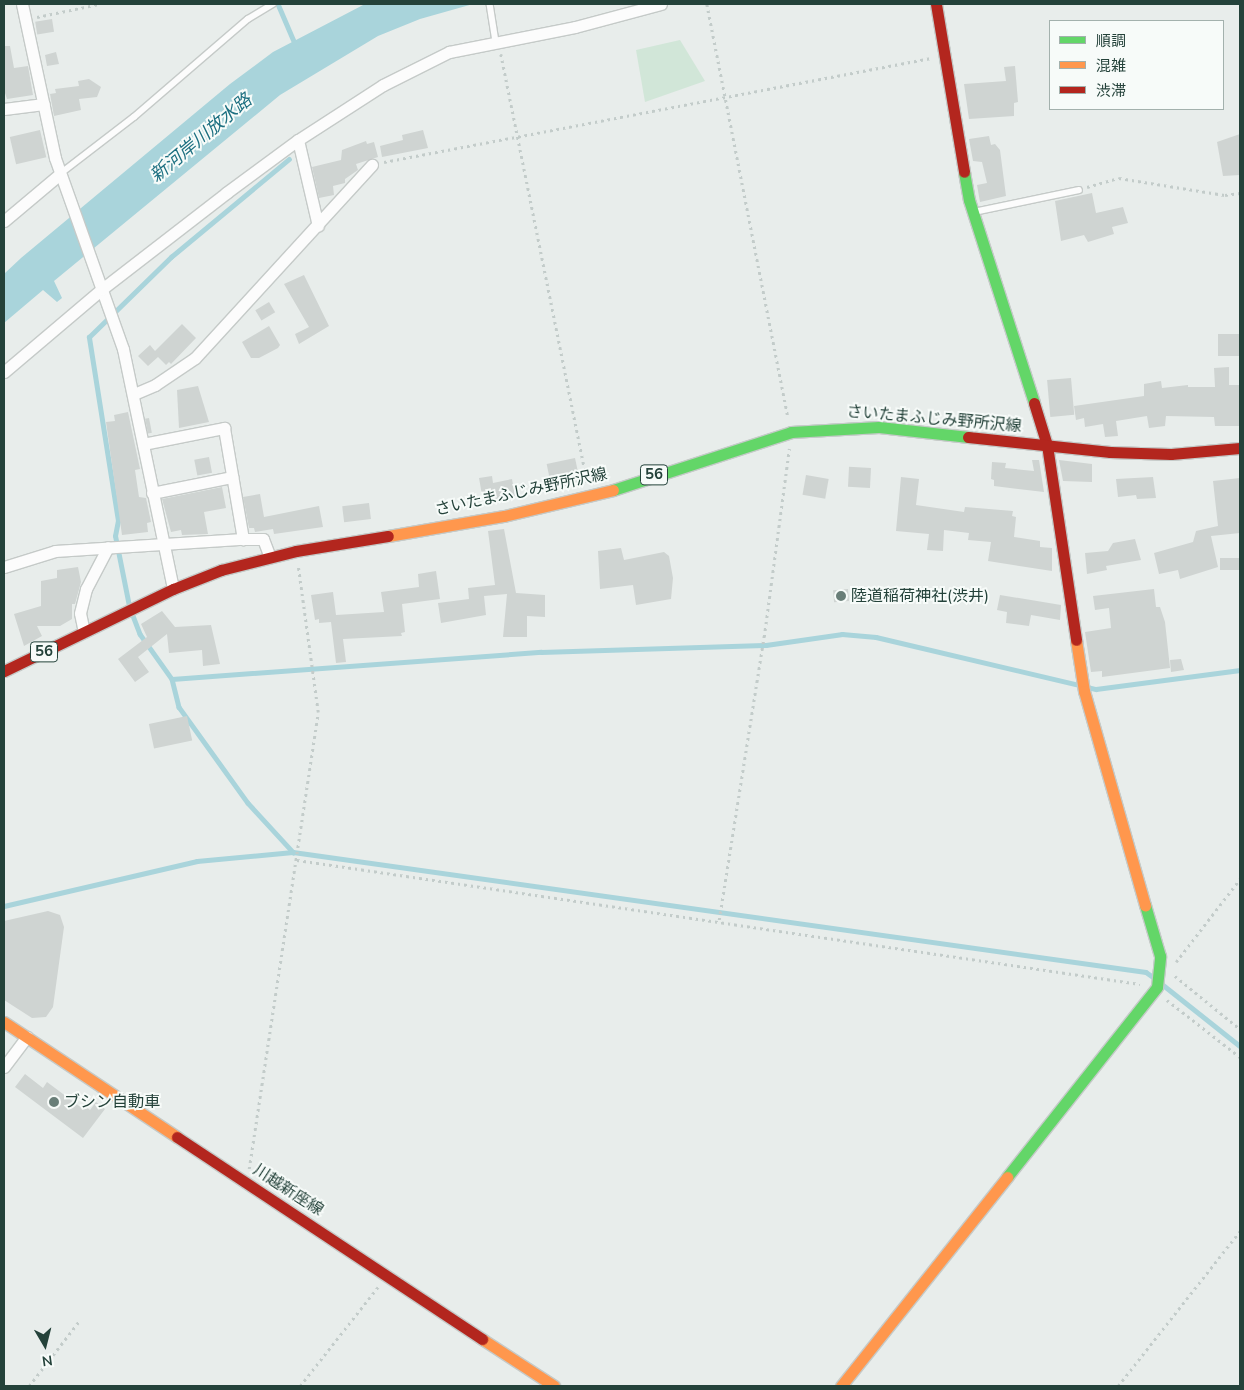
<!DOCTYPE html>
<meta charset="utf-8">
<style>
body{margin:0}
#map{position:relative;width:1244px;height:1390px;overflow:hidden;background:#e8edeb;font-family:"Nunito Sans","Noto Sans JP",sans-serif}
div>[style]{position:absolute}
.green>*{inset:0;background:#d1e6d8}
.water>*{inset:0;background:#a9d4db}
.stream>*{height:4.5px;margin:-2.25px;padding:0 2.25px;transform-origin:2.25px;border-radius:2.25px;background:#a9d4db}
.building>*{inset:0;background:#cfd4d2;transform-origin:0 0}
.path>*{height:2.5px;margin-top:-1.25px;transform-origin:0;background:repeating-linear-gradient(90deg,#c3ccca 0 2.5px,transparent 0 6.5px)}
.roads{filter:drop-shadow(1px 0 #c5cac8) drop-shadow(-1px 0 #c5cac8) drop-shadow(0 1px #c5cac8) drop-shadow(0 -1px #c5cac8)}
.lane>*{height:5.5px;margin:-2.75px;padding:0 2.75px;transform-origin:2.75px;border-radius:2.75px;background:#fcfcfc}
.street>*{height:11px;margin:-5.5px;padding:0 5.5px;transform-origin:5.5px;border-radius:5.5px;background:#fcfcfc}
.fast>*{height:11px;margin:-5.5px;padding:0 5.5px;transform-origin:5.5px;border-radius:5.5px;background:#63d668}
.slow>*{height:11px;margin:-5.5px;padding:0 5.5px;transform-origin:5.5px;border-radius:5.5px;background:#ff974d}
.jam>*{height:11px;margin:-5.5px;padding:0 5.5px;transform-origin:5.5px;border-radius:5.5px;background:#b3261e}
.dots>*{width:14px;height:14px;translate:-50% -50%;box-sizing:border-box;border:2px solid #f7fbf9;border-radius:50%}
span{translate:-50% -50%;white-space:nowrap;text-align:center;line-height:1.15;-webkit-text-stroke:4px #f7fbf9;paint-order:stroke}
.shield-label span{padding:1px 4px;background:#f7fbf9;border:1px solid;border-radius:4px;-webkit-text-stroke-width:0}
.shield-label{font-size:15px;color:#24423a;font-weight:700}
.street-label{font-size:16px;color:#24423a}
.poi-label{font-size:16px;color:#24423a}
.left{translate:0 -50%;text-align:left}
.water-label{font-size:18px;color:#1c6f80;font-style:italic}
.frame{position:absolute;inset:0;border:5px solid #24423a;pointer-events:none}
.legend{position:absolute;left:1049px;top:20px;width:175px;height:90px;box-sizing:border-box;background:#f7fbf9;border:1px solid #a3b1ad;margin:0;padding:6px 9px;list-style:none;font-size:15px;color:#24423a}
.legend li{display:flex;align-items:center;gap:10px;height:25px}
.legend b{width:25px;border:1px solid #a3b1ad}
.north{position:absolute;left:20px;top:1320px;width:50px;height:50px;-webkit-text-stroke:4px #f7fbf9;paint-order:stroke;rotate:172deg;font-size:14px;font-weight:700;line-height:20px;text-align:center;color:#24423a}
.north::after{content:'';display:block;margin:auto;width:18px;height:22px;background:#24423a;clip-path:polygon(50% 0,100% 100%,50% 72%,0 100%)}
</style>
<div id="map">
<div class="green">
<div style="clip-path:polygon(680px 40px,705px 81px,645px 102px,636px 50px)"></div>
</div>
<div class="water">
<div style="clip-path:polygon(365px 4px,473px 4px,420px 19px,378px 36px,280px 95px,54px 281px,62px 298px,57px 302px,43px 290px,4px 323px,4px 274px,21px 258px,230px 84px,273px 52px)"></div>
</div>
<div class="stream">
<div style="left:278px;top:4px;width:46px;rotate:66.8deg"></div>
<div style="left:129px;top:606px;width:71px;rotate:-101.3deg"></div>
<div style="left:115px;top:536px;width:15px;rotate:-79deg"></div>
<div style="left:118px;top:521px;width:186px;rotate:-99deg"></div>
<div style="left:89px;top:337px;width:115px;rotate:-44.3deg"></div>
<div style="left:171px;top:257px;width:153px;rotate:-39.7deg"></div>
<div style="left:132px;top:613px;width:22px;rotate:69deg"></div>
<div style="left:140px;top:634px;width:55px;rotate:54.6deg"></div>
<div style="left:172px;top:679px;width:29px;rotate:76deg"></div>
<div style="left:179px;top:707px;width:118px;rotate:54.3deg"></div>
<div style="left:248px;top:803px;width:67px;rotate:47.4deg"></div>
<div style="left:172px;top:679px;width:370px;rotate:-4.2deg"></div>
<div style="left:541px;top:652px;width:225px;rotate:-1.8deg"></div>
<div style="left:766px;top:645px;width:77px;rotate:-8.2deg"></div>
<div style="left:842px;top:634px;width:34px;rotate:5deg"></div>
<div style="left:876px;top:637px;width:209px;rotate:13.3deg"></div>
<div style="left:1087px;top:687px;width:9px;rotate:13deg"></div>
<div style="left:1096px;top:689px;width:145px;rotate:-7.5deg"></div>
<div style="left:4px;top:906px;width:198px;rotate:-13.1deg"></div>
<div style="left:197px;top:861px;width:96px;rotate:-5.4deg"></div>
<div style="left:293px;top:852px;width:861px;rotate:8.01deg"></div>
<div style="left:1146px;top:972px;width:12px;rotate:35deg"></div>
<div style="left:1162px;top:984px;width:100px;rotate:38.5deg"></div>
</div>
<div class="building">
<div style="left:52px;top:19px;width:13px;height:17px;rotate:81deg"></div>
<div style="clip-path:polygon(4px 46px,10px 46px,14px 68px,28px 66px,33px 95px,7px 99px,4px 90px)"></div>
<div style="clip-path:polygon(56px 52px,59px 64px,47px 66px,45px 55px)"></div>
<div style="clip-path:polygon(1015px 66px,1018px 102px,1014px 103px,1014px 116px,969px 119px,964px 84px,1006px 81px,1004px 67px)"></div>
<div style="clip-path:polygon(89px 79px,101px 87px,97px 97px,79px 99px,81px 110px,54px 116px,50px 94px,56px 93px,55px 89px,79px 86px,78px 81px)"></div>
<div style="left:40px;top:130px;width:28px;height:31px;rotate:77deg"></div>
<div style="clip-path:polygon(423px 130px,428px 148px,382px 157px,380px 146px,403px 140px,402px 135px)"></div>
<div style="clip-path:polygon(1240px 134px,1240px 175px,1223px 176px,1217px 142px)"></div>
<div style="clip-path:polygon(989px 136px,991px 145px,995px 144px,1000px 150px,1006px 196px,980px 202px,977px 185px,987px 183px,982px 162px,973px 161px,969px 139px)"></div>
<div style="clip-path:polygon(366px 141px,367px 144px,374px 142px,378px 157px,356px 164px,358px 170px,345px 179px,345px 183px,333px 186px,334px 195px,319px 198px,312px 167px,341px 160px,342px 150px)"></div>
<div style="clip-path:polygon(1092px 193px,1096px 213px,1123px 207px,1128px 223px,1112px 227px,1114px 234px,1088px 242px,1084px 235px,1061px 241px,1055px 201px)"></div>
<div style="clip-path:polygon(304px 275px,329px 326px,299px 344px,295px 334px,309px 327px,284px 284px)"></div>
<div style="left:269px;top:302px;width:12px;height:16px;rotate:59deg"></div>
<div style="clip-path:polygon(182px 324px,196px 338px,171px 364px,169px 362px,166px 365px,158px 357px,148px 366px,138px 356px,150px 345px,155px 351px)"></div>
<div style="clip-path:polygon(269px 326px,280px 345px,278px 348px,259px 358px,251px 358px,242px 342px)"></div>
<div style="left:1240px;top:334px;width:22px;height:22px;rotate:90deg"></div>
<div style="clip-path:polygon(1229px 367px,1229px 385px,1240px 385px,1240px 426px,1215px 426px,1214px 417px,1166px 416px,1165px 426px,1149px 428px,1147px 416px,1116px 421px,1118px 436px,1105px 437px,1103px 424px,1085px 427px,1084px 418px,1076px 420px,1074px 406px,1144px 396px,1144px 384px,1161px 381px,1162px 388px,1188px 385px,1188px 387px,1215px 387px,1214px 368px)"></div>
<div style="left:1071px;top:378px;width:37px;height:24px;rotate:85deg"></div>
<div style="clip-path:polygon(198px 386px,209px 422px,179px 428px,177px 390px)"></div>
<div style="clip-path:polygon(128px 412px,140px 469px,135px 470px,139px 497px,146px 498px,151px 522px,147px 523px,148px 532px,122px 535px,106px 422px,115px 421px,114px 415px)"></div>
<div style="left:149px;top:418px;width:15px;height:4px;rotate:79deg"></div>
<div style="left:209px;top:457px;width:16px;height:15px;rotate:79deg"></div>
<div style="left:575px;top:458px;width:25px;height:29px;rotate:78deg"></div>
<div style="clip-path:polygon(1032px 460px,1039px 460px,1044px 492px,994px 486px,994px 480px,991px 479px,992px 462px,1006px 463px,1005px 468px,1034px 471px)"></div>
<div style="clip-path:polygon(1059px 460px,1092px 464px,1092px 482px,1063px 481px)"></div>
<div style="left:871px;top:468px;width:20px;height:22px;rotate:93deg"></div>
<div style="left:806px;top:475px;width:23px;height:20px;rotate:10deg"></div>
<div style="clip-path:polygon(492px 476px,493px 483px,512px 479px,515px 496px,488px 501px,487px 494px,482px 495px,479px 478px)"></div>
<div style="clip-path:polygon(901px 477px,919px 479px,916px 505px,964px 512px,965px 507px,1013px 511px,1012px 516px,1016px 517px,1014px 537px,1040px 541px,1040px 547px,1052px 548px,1052px 571px,988px 561px,991px 542px,968px 540px,969px 533px,944px 530px,943px 551px,927px 550px,929px 534px,896px 531px)"></div>
<div style="clip-path:polygon(1153px 477px,1156px 498px,1137px 499px,1136px 495px,1118px 497px,1116px 479px)"></div>
<div style="clip-path:polygon(1240px 478px,1240px 533px,1211px 536px,1218px 567px,1180px 579px,1178px 570px,1159px 574px,1154px 553px,1193px 542px,1196px 531px,1218px 526px,1213px 481px)"></div>
<div style="clip-path:polygon(222px 487px,226px 508px,204px 512px,208px 534px,182px 535px,181px 530px,171px 532px,162px 499px)"></div>
<div style="clip-path:polygon(260px 494px,264px 517px,319px 506px,323px 527px,274px 534px,273px 529px,255px 532px,254px 528px,249px 528px,243px 497px)"></div>
<div style="left:369px;top:503px;width:16px;height:27px;rotate:83deg"></div>
<div style="clip-path:polygon(504px 529px,516px 593px,545px 595px,545px 617px,527px 616px,527px 637px,503px 637px,507px 594px,484px 596px,486px 615px,441px 623px,438px 603px,469px 599px,468px 588px,495px 585px,488px 531px)"></div>
<div style="clip-path:polygon(1135px 539px,1141px 560px,1106px 566px,1107px 570px,1087px 574px,1085px 553px,1108px 551px,1113px 543px)"></div>
<div style="clip-path:polygon(621px 548px,624px 560px,664px 552px,669px 556px,673px 578px,671px 599px,636px 605px,633px 585px,600px 589px,598px 551px)"></div>
<div style="left:1240px;top:558px;width:12px;height:20px;rotate:90deg"></div>
<div style="clip-path:polygon(78px 567px,81px 582px,75px 604px,72px 604px,72px 619px,60px 626px,37px 626px,42px 636px,24px 646px,14px 614px,41px 606px,41px 581px,57px 578px,57px 570px)"></div>
<div style="clip-path:polygon(436px 571px,440px 599px,402px 604px,405px 632px,401px 633px,402px 636px,343px 639px,346px 662px,336px 663px,331px 622px,319px 623px,319px 619px,315px 620px,311px 595px,333px 592px,336px 615px,384px 612px,381px 592px,419px 587px,418px 574px)"></div>
<div style="left:848px;top:589px;width:12px;height:15px;rotate:85deg"></div>
<div style="clip-path:polygon(1154px 589px,1156px 607px,1160px 607px,1165px 622px,1170px 668px,1102px 677px,1102px 671px,1091px 672px,1085px 632px,1111px 628px,1109px 608px,1095px 610px,1093px 596px)"></div>
<div style="clip-path:polygon(1000px 595px,1061px 605px,1060px 620px,1031px 615px,1029px 626px,1006px 623px,1007px 612px,997px 610px)"></div>
<div style="clip-path:polygon(162px 611px,175px 627px,211px 625px,220px 664px,203px 666px,202px 650px,169px 653px,167px 634px,138px 657px,149px 672px,135px 682px,118px 659px,147px 637px,141px 624px)"></div>
<div style="clip-path:polygon(1181px 659px,1184px 670px,1171px 672px,1170px 660px)"></div>
<div style="left:187px;top:716px;width:25px;height:39px;rotate:78deg"></div>
<div style="clip-path:polygon(48px 911px,60px 915px,64px 927px,53px 1007px,46px 1017px,32px 1018px,4px 1000px,4px 921px)"></div>
<div style="clip-path:polygon(25px 1074px,43px 1088px,47px 1082px,83px 1109px,85px 1106px,90px 1110px,96px 1102px,105px 1109px,83px 1138px,15px 1087px)"></div>
</div>
<div class="path">
<div style="left:707px;top:4px;width:421px;rotate:78.9deg"></div>
<div style="left:37px;top:17px;width:63px;rotate:-11.8deg"></div>
<div style="left:501px;top:54px;width:437px;rotate:78.6deg"></div>
<div style="left:384px;top:162px;width:557px;rotate:-10.77deg"></div>
<div style="left:1087px;top:187px;width:33px;rotate:-16deg"></div>
<div style="left:1119px;top:178px;width:107px;rotate:9.1deg"></div>
<div style="left:1225px;top:195px;width:15px;rotate:-8deg"></div>
<div style="left:297px;top:860px;width:852px;rotate:8.37deg"></div>
<div style="left:719px;top:920px;width:287px;rotate:-81deg"></div>
<div style="left:764px;top:637px;width:190px;rotate:-82.4deg"></div>
<div style="left:1176px;top:962px;width:105px;rotate:-52.4deg"></div>
<div style="left:1175px;top:976px;width:84px;rotate:39.2deg"></div>
<div style="left:1167px;top:1000px;width:93px;rotate:38deg"></div>
<div style="left:249px;top:1169px;width:462px;rotate:-81.4deg"></div>
<div style="left:318px;top:712px;width:147px;rotate:-97.8deg"></div>
<div style="left:29px;top:1386px;width:83px;rotate:-52.3deg"></div>
<div style="left:300px;top:1386px;width:126px;rotate:-51.8deg"></div>
<div style="left:1118px;top:1386px;width:197px;rotate:-51.8deg"></div>
</div>
<div class="roads">
<div class="lane">
<div style="left:490px;top:4px;width:36px;rotate:81deg"></div>
<div style="left:60px;top:174px;width:93px;rotate:-37.6deg"></div>
<div style="left:134px;top:117px;width:150px;rotate:-40.7deg"></div>
<div style="left:248px;top:19px;width:29px;rotate:-31deg"></div>
<div style="left:974px;top:212px;width:107px;rotate:-11.8deg"></div>
</div>
<div class="street">
<div style="left:22px;top:4px;width:157px;rotate:77.9deg"></div>
<div style="left:55px;top:158px;width:203px;rotate:70.4deg"></div>
<div style="left:123px;top:349px;width:245px;rotate:78.2deg"></div>
<div style="left:4px;top:109px;width:40px;rotate:-7.1deg"></div>
<div style="left:298px;top:140px;width:88px;rotate:76.9deg"></div>
<div style="left:4px;top:221px;width:73px;rotate:-40deg"></div>
<div style="left:4px;top:372px;width:128px;rotate:-40.3deg"></div>
<div style="left:102px;top:289px;width:157px;rotate:-37.7deg"></div>
<div style="left:226px;top:193px;width:89px;rotate:-36.4deg"></div>
<div style="left:298px;top:140px;width:101px;rotate:-32.9deg"></div>
<div style="left:383px;top:85px;width:74px;rotate:-26.6deg"></div>
<div style="left:449px;top:52px;width:128px;rotate:-11.2deg"></div>
<div style="left:575px;top:27px;width:89px;rotate:-15deg"></div>
<div style="left:134px;top:394px;width:23px;rotate:-23deg"></div>
<div style="left:155px;top:385px;width:48px;rotate:-34deg"></div>
<div style="left:195px;top:358px;width:262px;rotate:-47.5deg"></div>
<div style="left:143px;top:444px;width:83px;rotate:-11.2deg"></div>
<div style="left:224px;top:428px;width:113px;rotate:80.3deg"></div>
<div style="left:243px;top:539px;width:20px"></div>
<div style="left:263px;top:539px;width:19px;rotate:69deg"></div>
<div style="left:152px;top:493px;width:82px;rotate:-11.3deg"></div>
<div style="left:4px;top:567px;width:53px;rotate:-17.4deg"></div>
<div style="left:55px;top:551px;width:188px;rotate:-3.7deg"></div>
<div style="left:84px;top:632px;width:19px;rotate:-102deg"></div>
<div style="left:80px;top:613px;width:25px;rotate:-76deg"></div>
<div style="left:86px;top:589px;width:47px;rotate:-62.4deg"></div>
<div style="left:4px;top:1067px;width:38px;rotate:-53deg"></div>
</div>
<div class="fast">
<div style="left:964px;top:172px;width:28px;rotate:80deg"></div>
<div style="left:969px;top:200px;width:213px;rotate:72.2deg"></div>
<div style="left:613px;top:490px;width:187px;rotate:-18deg"></div>
<div style="left:791px;top:432px;width:88px;rotate:-3.3deg"></div>
<div style="left:879px;top:427px;width:90px;rotate:6.4deg"></div>
<div style="left:1007px;top:1177px;width:242px;rotate:-51.7deg"></div>
<div style="left:1157px;top:987px;width:31px;rotate:-84deg"></div>
<div style="left:1160px;top:956px;width:53px;rotate:-106.4deg"></div>
</div>
<div class="slow">
<div style="left:388px;top:536px;width:118px;rotate:-9.8deg"></div>
<div style="left:504px;top:516px;width:112px;rotate:-13.4deg"></div>
<div style="left:1076px;top:640px;width:52px;rotate:81.1deg"></div>
<div style="left:1084px;top:691px;width:223px;rotate:74.1deg"></div>
<div style="left:4px;top:1022px;width:208px;rotate:33.6deg"></div>
<div style="left:482px;top:1339px;width:86px;rotate:33.1deg"></div>
<div style="left:841px;top:1386px;width:267px;rotate:-51.5deg"></div>
</div>
<div class="jam">
<div style="left:936px;top:4px;width:170px;rotate:80.5deg"></div>
<div style="left:1034px;top:403px;width:44px;rotate:72.8deg"></div>
<div style="left:1047px;top:445px;width:197px;rotate:81.5deg"></div>
<div style="left:968px;top:437px;width:143px;rotate:6deg"></div>
<div style="left:1110px;top:452px;width:61px;rotate:1.9deg"></div>
<div style="left:1171px;top:454px;width:69px;rotate:-5deg"></div>
<div style="left:4px;top:671px;width:188px;rotate:-25.9deg"></div>
<div style="left:173px;top:589px;width:52px;rotate:-21.6deg"></div>
<div style="left:221px;top:570px;width:77px;rotate:-14.2deg"></div>
<div style="left:296px;top:551px;width:93px;rotate:-9.3deg"></div>
<div style="left:177px;top:1137px;width:366px;rotate:33.5deg"></div>
</div>
</div>
<div class="dots">
<div style="left:841px;top:596px;background:#697e78"></div>
<div style="left:54px;top:1102px;background:#697e78"></div>
</div>
<div class="shield-label">
<span style="left:654px;top:475px">56</span>
<span style="left:44px;top:652px">56</span>
</div>
<div class="street-label">
<span style="left:934px;top:419px;rotate:5deg">さいたまふじみ野所沢線</span>
<span style="left:521px;top:492px;rotate:-12deg">さいたまふじみ野所沢線</span>
<span style="left:288px;top:1190px;rotate:33deg">川越新座線</span>
</div>
<div class="poi-label">
<span class="left" style="left:851px;top:596px">陸道稲荷神社(渋井)</span>
<span class="left" style="left:64px;top:1102px">ブシン自動車</span>
</div>
<div class="water-label">
<span style="left:201px;top:138px;rotate:-40deg">新河岸川放水路</span>
</div>
<div class="frame"></div>
<ul class="legend">
<li><b style="height:6px;background:#63d668"></b>順調</li>
<li><b style="height:6px;background:#ff974d"></b>混雑</li>
<li><b style="height:6px;background:#b3261e"></b>渋滞</li>
</ul>
<div class="north">N</div>
</div>
